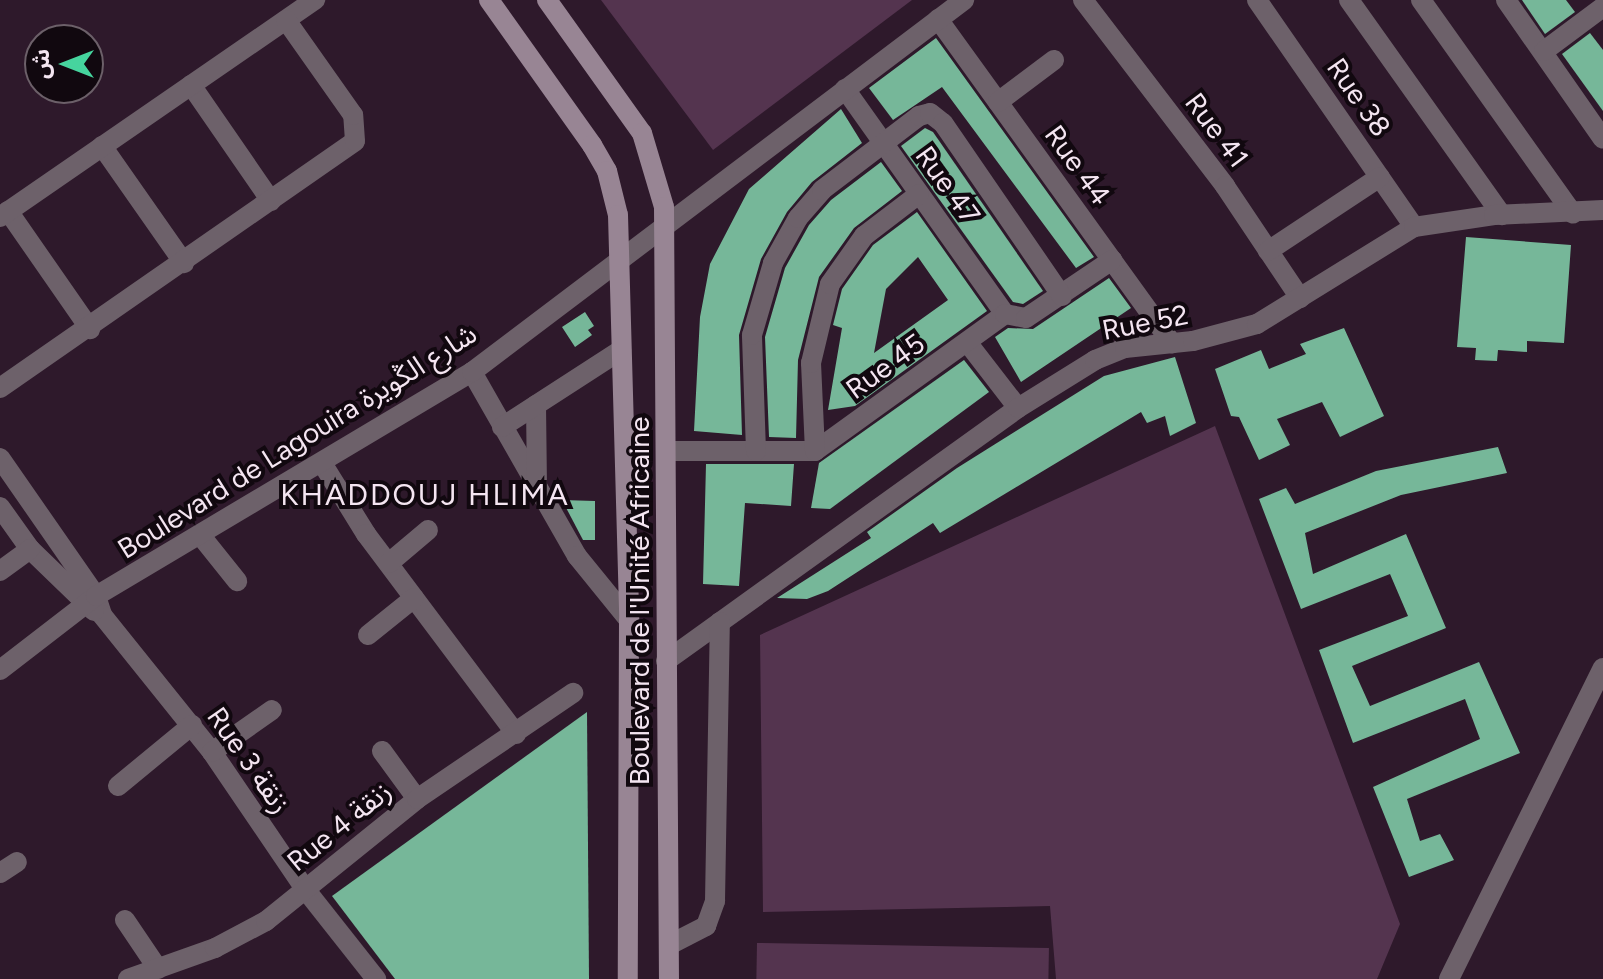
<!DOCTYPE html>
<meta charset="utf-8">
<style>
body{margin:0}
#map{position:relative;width:1603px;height:979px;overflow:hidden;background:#2e192b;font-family:Figtree,"Noto Sans Arabic",sans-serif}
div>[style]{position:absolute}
.green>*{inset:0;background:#54344f;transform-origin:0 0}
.building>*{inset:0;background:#76b799}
.minor>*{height:20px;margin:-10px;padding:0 10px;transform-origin:10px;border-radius:10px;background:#6d616a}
.secondary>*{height:20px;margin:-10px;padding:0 10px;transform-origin:10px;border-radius:10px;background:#988594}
span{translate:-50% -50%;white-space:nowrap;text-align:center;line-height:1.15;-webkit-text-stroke:8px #11080f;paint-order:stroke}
.street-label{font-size:28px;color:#f4e5f1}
.neighbourhood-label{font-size:30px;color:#f4e5f1;letter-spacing:2px}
.north{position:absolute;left:24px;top:24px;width:80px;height:80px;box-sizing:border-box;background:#11080f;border:2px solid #6c6069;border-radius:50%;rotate:270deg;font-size:22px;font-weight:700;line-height:32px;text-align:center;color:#f4e5f1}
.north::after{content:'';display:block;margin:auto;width:28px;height:36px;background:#46d49e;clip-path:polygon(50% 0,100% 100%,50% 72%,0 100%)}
</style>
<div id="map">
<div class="green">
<div style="clip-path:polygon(601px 0,912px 0,713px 150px)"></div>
<div style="clip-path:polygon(1215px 426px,1400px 924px,1377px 979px,1056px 979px,1050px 906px,763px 912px,760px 635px)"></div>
<div style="left:757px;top:943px;width:292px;height:36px;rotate:1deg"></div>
</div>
<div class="building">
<div style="clip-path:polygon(1522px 0,1566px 0,1575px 12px,1545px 34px)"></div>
<div style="clip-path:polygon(1590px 33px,1603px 50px,1603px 111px,1562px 54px)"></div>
<div style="clip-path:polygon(936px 38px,1094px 257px,1076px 268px,942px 87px,893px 120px,869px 88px)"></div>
<div style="clip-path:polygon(841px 109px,862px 143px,812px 182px,787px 212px,761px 259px,739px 335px,742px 435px,694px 431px,700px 317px,710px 264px,749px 189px)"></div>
<div style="clip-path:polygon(925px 128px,933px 132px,1043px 291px,1023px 304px,1013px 302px,901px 146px)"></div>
<div style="clip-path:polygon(881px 162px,902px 191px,854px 228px,819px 277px,798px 360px,796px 438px,769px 437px,765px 337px,785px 268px,809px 225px,831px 200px)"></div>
<div style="clip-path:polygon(evenodd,917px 212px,987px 311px,855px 406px,828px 410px,842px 328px,833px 325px,842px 289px,873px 245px,917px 212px,918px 257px,948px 300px,874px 353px,886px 289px,918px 257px)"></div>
<div style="clip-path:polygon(1466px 237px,1571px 245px,1564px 343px,1527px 341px,1527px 352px,1498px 350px,1497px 361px,1475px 360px,1476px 348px,1457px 347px)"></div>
<div style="clip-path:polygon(1109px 278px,1131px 308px,1021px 382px,995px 337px,1008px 328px,1033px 329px)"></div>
<div style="clip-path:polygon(585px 312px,594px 326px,588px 330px,592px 335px,575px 347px,562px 327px)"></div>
<div style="clip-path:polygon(1344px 328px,1384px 416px,1340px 437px,1322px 402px,1277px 419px,1290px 445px,1259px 460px,1239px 417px,1231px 416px,1215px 369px,1261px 350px,1269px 369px,1306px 354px,1300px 344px)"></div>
<div style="clip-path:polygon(1175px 357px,1196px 423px,1170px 436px,1165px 416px,1147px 423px,1141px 412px,940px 533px,933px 523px,828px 591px,807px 599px,777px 598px,871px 538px,867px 532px,957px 468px,1104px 376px)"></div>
<div style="clip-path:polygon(964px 360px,989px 392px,830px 509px,811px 508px,819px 463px)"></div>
<div style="clip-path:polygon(1498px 447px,1507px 473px,1401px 495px,1305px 533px,1313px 574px,1406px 534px,1446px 628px,1352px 666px,1370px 706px,1479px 662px,1520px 753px,1407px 799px,1420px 841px,1440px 834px,1454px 860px,1409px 877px,1373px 787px,1480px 739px,1465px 699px,1353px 743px,1319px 650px,1408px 616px,1390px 574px,1301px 609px,1259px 499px,1286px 488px,1295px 504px,1376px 471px)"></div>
<div style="clip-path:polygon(706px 464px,794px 464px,791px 506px,745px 503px,739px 586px,703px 584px)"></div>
<div style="clip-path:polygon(562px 500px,595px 501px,595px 540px,583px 540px)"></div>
<div style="clip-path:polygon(587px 712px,589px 979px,395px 979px,332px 896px)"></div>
</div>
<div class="minor">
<div style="left:1083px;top:0;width:234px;rotate:52.6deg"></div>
<div style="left:1225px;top:186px;width:135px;rotate:56.2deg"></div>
<div style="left:1257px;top:0;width:276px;rotate:55.3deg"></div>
<div style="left:1349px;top:0;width:264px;rotate:54.6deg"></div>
<div style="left:1421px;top:0;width:262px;rotate:54.6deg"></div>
<div style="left:1506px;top:0;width:169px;rotate:55.1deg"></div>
<div style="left:938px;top:19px;width:400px;rotate:54.2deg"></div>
<div style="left:1544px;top:51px;width:74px;rotate:-36.7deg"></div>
<div style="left:191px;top:85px;width:141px;rotate:55.4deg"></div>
<div style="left:845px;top:89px;width:276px;rotate:54.6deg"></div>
<div style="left:998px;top:102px;width:70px;rotate:-36.9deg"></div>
<div style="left:102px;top:146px;width:143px;rotate:55deg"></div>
<div style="left:8px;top:211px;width:144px;rotate:55.2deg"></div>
<div style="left:0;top:217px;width:383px;rotate:-34.6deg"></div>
<div style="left:1268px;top:251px;width:134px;rotate:-33.5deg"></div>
<div style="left:967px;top:342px;width:83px;rotate:52.3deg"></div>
<div style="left:472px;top:372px;width:212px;rotate:60.3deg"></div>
<div style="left:577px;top:556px;width:82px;rotate:50.9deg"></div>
<div style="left:0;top:388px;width:432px;rotate:-34.8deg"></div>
<div style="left:355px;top:141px;width:26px;rotate:-94deg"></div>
<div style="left:353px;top:115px;width:116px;rotate:-125.2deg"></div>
<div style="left:536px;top:405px;width:84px;rotate:89.3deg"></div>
<div style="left:502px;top:427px;width:142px;rotate:-32.9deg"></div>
<div style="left:667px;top:451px;width:148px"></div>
<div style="left:815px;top:451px;width:234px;rotate:-35.8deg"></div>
<div style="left:1005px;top:314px;width:21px;rotate:11deg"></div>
<div style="left:1026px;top:318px;width:104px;rotate:-34deg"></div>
<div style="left:756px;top:451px;width:116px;rotate:-92deg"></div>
<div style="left:752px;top:335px;width:75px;rotate:-73.7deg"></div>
<div style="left:773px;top:263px;width:51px;rotate:-60.9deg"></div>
<div style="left:798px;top:218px;width:37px;rotate:-49deg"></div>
<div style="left:822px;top:190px;width:122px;rotate:-37.3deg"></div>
<div style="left:919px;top:116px;width:11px;rotate:-15deg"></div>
<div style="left:930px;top:113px;width:16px;rotate:38deg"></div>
<div style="left:943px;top:123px;width:210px;rotate:55.5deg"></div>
<div style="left:815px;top:451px;width:88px;rotate:-92.6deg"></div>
<div style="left:811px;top:363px;width:81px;rotate:-76.5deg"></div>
<div style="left:830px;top:284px;width:59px;rotate:-54.7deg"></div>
<div style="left:864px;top:236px;width:69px;rotate:-37.4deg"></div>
<div style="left:0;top:458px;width:168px;rotate:55.2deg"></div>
<div style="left:96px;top:596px;width:20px;rotate:72deg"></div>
<div style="left:102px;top:615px;width:176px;rotate:51.2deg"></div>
<div style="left:212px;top:752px;width:166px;rotate:55.8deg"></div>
<div style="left:305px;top:889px;width:115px;rotate:51.7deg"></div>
<div style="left:322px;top:463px;width:84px;rotate:58.2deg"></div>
<div style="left:366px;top:534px;width:250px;rotate:53.1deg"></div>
<div style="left:0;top:507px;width:52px;rotate:54.5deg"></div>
<div style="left:30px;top:549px;width:89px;rotate:44.1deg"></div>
<div style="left:201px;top:536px;width:58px;rotate:51.3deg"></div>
<div style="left:389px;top:563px;width:51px;rotate:-40.2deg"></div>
<div style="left:0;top:571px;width:37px;rotate:-36deg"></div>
<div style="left:368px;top:635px;width:59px;rotate:-38.8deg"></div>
<div style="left:666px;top:661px;width:433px;rotate:-35.7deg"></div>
<div style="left:1018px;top:408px;width:91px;rotate:-31.9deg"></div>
<div style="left:1095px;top:360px;width:32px;rotate:-22deg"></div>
<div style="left:1125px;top:348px;width:68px;rotate:-5.9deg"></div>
<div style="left:1193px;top:341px;width:66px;rotate:-14.9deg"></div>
<div style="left:1257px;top:324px;width:185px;rotate:-31.7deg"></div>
<div style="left:1414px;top:227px;width:81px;rotate:-8.5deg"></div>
<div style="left:1494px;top:215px;width:109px;rotate:-2.6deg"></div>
<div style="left:0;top:670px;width:121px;rotate:-37.6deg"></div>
<div style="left:96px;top:596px;width:438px;rotate:-30.8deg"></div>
<div style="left:472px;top:372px;width:617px;rotate:-37.09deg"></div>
<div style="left:382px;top:751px;width:59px;rotate:53.9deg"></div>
<div style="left:212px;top:752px;width:73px;rotate:-35deg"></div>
<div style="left:118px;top:786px;width:96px;rotate:-39.5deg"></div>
<div style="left:0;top:873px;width:20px;rotate:-33deg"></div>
<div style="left:125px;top:920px;width:59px;rotate:56deg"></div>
<div style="left:669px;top:945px;width:42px;rotate:-27.2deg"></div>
<div style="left:706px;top:926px;width:27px;rotate:-70deg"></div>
<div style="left:715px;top:901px;width:279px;rotate:-89deg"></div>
<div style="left:128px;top:979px;width:92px;rotate:-19.6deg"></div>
<div style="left:215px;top:948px;width:58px;rotate:-27.9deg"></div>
<div style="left:266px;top:921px;width:194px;rotate:-38.9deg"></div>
<div style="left:417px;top:799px;width:189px;rotate:-34.2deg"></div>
<div style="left:1449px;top:979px;width:347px;rotate:-63.7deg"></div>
</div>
<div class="secondary">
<div style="left:489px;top:0;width:178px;rotate:54.6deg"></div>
<div style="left:592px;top:145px;width:30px;rotate:60deg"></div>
<div style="left:607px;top:171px;width:45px;rotate:76deg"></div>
<div style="left:618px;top:215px;width:405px;rotate:88.4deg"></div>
<div style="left:629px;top:620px;width:359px;rotate:90.2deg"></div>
<div style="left:547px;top:0;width:163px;rotate:54.5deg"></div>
<div style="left:642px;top:133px;width:77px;rotate:73.4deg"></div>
<div style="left:664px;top:207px;width:772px;rotate:89.63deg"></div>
</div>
<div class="street-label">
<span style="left:1359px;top:97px;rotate:55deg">Rue 38</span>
<span style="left:1217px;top:130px;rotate:53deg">Rue 41</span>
<span style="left:1078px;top:165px;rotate:54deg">Rue 44</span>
<span style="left:948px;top:185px;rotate:54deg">Rue 47</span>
<span style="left:1145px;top:322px;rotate:-11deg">Rue 52</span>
<span style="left:885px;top:366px;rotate:-36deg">Rue 45</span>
<span style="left:297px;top:441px;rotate:-32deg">Boulevard de Lagouira شارع الڭويرة</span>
<span style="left:639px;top:601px;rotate:-90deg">Boulevard de l'Unité Africaine</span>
<span style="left:249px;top:760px;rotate:55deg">Rue 3 زنقة</span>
<span style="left:339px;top:826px;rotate:-39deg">Rue 4 زنقة</span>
</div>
<div class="neighbourhood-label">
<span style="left:425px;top:495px">KHADDOUJ HLIMA</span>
</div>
<div class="north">ش</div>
</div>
